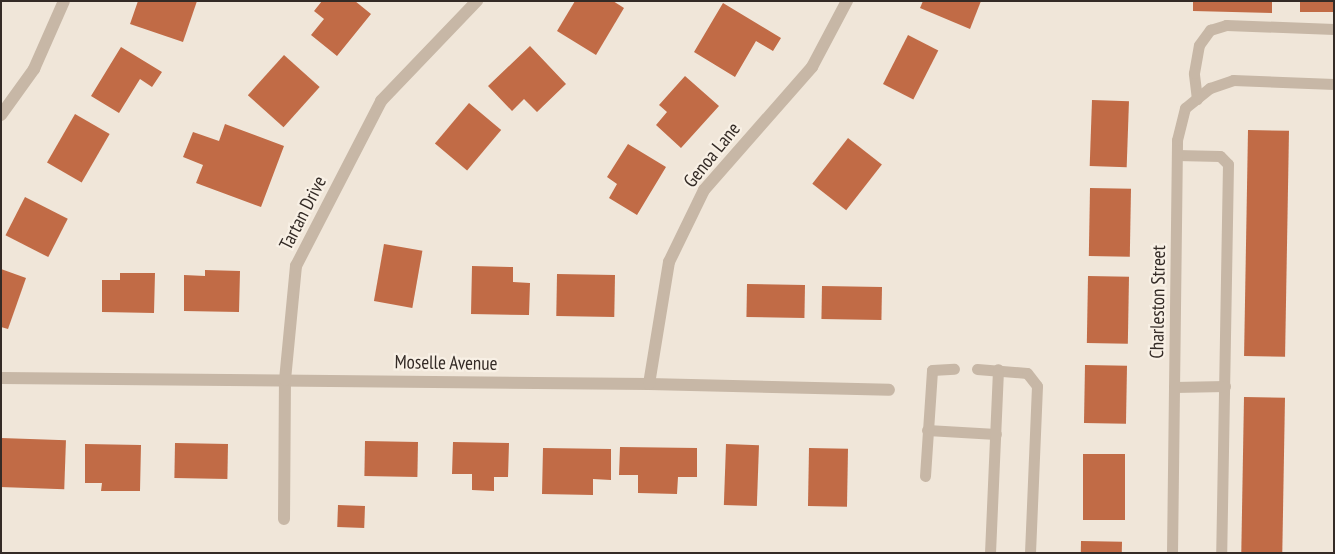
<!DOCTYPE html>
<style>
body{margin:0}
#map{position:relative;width:1335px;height:554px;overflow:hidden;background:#f0e6d9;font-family:"PT Sans Narrow",sans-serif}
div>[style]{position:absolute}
.building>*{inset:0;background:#c16b46;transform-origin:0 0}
.lane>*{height:11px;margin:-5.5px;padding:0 5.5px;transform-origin:5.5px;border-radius:5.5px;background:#c7b7a6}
.street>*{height:12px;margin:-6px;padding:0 6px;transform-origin:6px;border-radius:6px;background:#c7b7a6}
span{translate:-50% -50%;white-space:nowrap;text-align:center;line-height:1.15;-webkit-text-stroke:4.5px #f8f0e5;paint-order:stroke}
.street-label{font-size:19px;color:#342b26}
.frame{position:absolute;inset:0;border:2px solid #342b26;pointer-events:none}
</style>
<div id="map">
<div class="building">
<div style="clip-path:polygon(138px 1px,197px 1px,183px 42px,130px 24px)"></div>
<div style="clip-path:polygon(322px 1px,355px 1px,371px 14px,337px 56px,311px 35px,324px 19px,314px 11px)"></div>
<div style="clip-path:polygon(575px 1px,613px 1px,624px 8px,596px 55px,557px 31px)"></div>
<div style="clip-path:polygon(923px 1px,981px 1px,970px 29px,920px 8px)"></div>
<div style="clip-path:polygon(1193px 1px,1272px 1px,1272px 13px,1193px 11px)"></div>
<div style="left:1300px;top:1px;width:34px;height:11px"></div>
<div style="clip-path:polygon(723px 3px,781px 38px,773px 51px,756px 41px,735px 77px,694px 52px)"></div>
<div style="left:908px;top:35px;width:34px;height:55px;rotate:27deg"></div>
<div style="clip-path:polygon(530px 46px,566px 84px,537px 112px,524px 99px,512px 111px,488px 86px)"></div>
<div style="clip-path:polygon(121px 47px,162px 72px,152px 87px,140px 79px,119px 113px,91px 96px)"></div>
<div style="left:284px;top:55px;width:48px;height:54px;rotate:42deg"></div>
<div style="clip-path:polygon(685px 76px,719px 106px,681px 148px,656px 125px,667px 112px,659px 105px)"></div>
<div style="left:1092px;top:100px;width:37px;height:66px;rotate:2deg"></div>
<div style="left:469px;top:103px;width:42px;height:53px;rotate:40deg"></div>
<div style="left:75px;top:114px;width:40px;height:56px;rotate:30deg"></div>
<div style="clip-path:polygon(225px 124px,284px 146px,261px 207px,196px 183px,203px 165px,183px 157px,193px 132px,219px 141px)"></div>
<div style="left:1248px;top:130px;width:41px;height:226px;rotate:1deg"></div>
<div style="left:848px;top:138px;width:43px;height:58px;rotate:38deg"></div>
<div style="clip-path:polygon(628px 144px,666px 167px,637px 215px,609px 198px,617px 184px,607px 177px)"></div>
<div style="left:1090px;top:188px;width:41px;height:68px;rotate:1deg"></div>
<div style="left:25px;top:197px;width:48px;height:43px;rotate:27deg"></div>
<div style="left:384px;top:244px;width:39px;height:58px;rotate:10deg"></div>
<div style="clip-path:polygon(472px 266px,513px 267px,513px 282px,530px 283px,529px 315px,471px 314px)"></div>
<div style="clip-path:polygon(1px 269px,26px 278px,8px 329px,1px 327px)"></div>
<div style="clip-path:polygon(205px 270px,240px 271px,239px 312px,184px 311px,184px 275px,205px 276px)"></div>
<div style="clip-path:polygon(120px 273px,155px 273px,154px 313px,102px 312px,102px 280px,120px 280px)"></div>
<div style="left:557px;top:274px;width:58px;height:42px;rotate:1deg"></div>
<div style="left:1088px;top:276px;width:41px;height:67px;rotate:1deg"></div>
<div style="left:747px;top:284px;width:58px;height:33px;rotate:1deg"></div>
<div style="left:822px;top:286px;width:60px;height:33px;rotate:1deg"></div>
<div style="left:1085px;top:365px;width:42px;height:58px;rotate:1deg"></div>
<div style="left:1244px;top:397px;width:41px;height:156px;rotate:1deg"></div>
<div style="left:1px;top:438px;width:65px;height:49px;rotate:2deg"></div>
<div style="left:365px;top:441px;width:53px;height:35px;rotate:1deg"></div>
<div style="clip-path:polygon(453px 442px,509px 443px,508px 477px,494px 477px,494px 491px,472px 490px,472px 474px,452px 474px)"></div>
<div style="left:175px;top:443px;width:53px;height:35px;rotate:1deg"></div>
<div style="clip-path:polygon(85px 444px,141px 445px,140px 491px,101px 491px,102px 483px,85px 483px)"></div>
<div style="left:726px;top:444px;width:33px;height:61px;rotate:2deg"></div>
<div style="clip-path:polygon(620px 447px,697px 448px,697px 477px,678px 477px,677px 494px,638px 493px,638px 475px,619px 475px)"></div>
<div style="clip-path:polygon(543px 448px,611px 449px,611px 480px,593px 479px,593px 495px,542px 494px)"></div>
<div style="left:809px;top:448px;width:39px;height:58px;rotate:1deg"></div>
<div style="left:1083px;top:454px;width:42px;height:66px"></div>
<div style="left:338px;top:505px;width:27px;height:22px;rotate:2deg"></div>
<div style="left:1081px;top:541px;width:41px;height:12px;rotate:1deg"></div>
</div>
<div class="lane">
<div style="left:1197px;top:99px;width:26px;rotate:-97deg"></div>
<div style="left:1194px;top:73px;width:28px;rotate:-80deg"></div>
<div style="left:1199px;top:45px;width:19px;rotate:-54deg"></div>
<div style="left:1210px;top:30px;width:17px;rotate:-17deg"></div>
<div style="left:1226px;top:25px;width:108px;rotate:2.1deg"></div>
<div style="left:1177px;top:155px;width:43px;rotate:1.3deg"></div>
<div style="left:1220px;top:156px;width:11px;rotate:45deg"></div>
<div style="left:1228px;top:164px;width:389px;rotate:91deg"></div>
<div style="left:977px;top:369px;width:50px;rotate:4.6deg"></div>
<div style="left:1027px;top:373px;width:16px;rotate:52deg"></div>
<div style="left:1037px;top:386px;width:167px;rotate:92.4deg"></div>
<div style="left:1174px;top:387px;width:51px;rotate:-1.1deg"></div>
<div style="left:927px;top:430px;width:69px;rotate:3.3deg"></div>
<div style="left:925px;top:476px;width:106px;rotate:-86.2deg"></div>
<div style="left:932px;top:370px;width:22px;rotate:-3deg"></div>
<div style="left:990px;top:553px;width:184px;rotate:-87.5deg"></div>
<div style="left:1172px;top:553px;width:413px;rotate:-89.3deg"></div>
<div style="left:1177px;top:140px;width:33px;rotate:-76deg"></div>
<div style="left:1185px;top:108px;width:32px;rotate:-39deg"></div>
<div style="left:1210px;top:88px;width:24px;rotate:-19deg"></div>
<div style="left:1233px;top:80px;width:101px;rotate:2.3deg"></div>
</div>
<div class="street">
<div style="left:1px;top:115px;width:57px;rotate:-54.3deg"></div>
<div style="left:34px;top:69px;width:74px;rotate:-66.2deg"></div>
<div style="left:1px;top:378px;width:648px;rotate:0.53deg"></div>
<div style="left:649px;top:384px;width:240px;rotate:1.4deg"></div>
<div style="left:649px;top:384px;width:124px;rotate:-80.7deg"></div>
<div style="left:669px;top:262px;width:80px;rotate:-64.1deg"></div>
<div style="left:704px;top:190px;width:164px;rotate:-48.7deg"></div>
<div style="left:812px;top:67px;width:75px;rotate:-62.1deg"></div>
<div style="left:284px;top:519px;width:139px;rotate:-89.6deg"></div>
<div style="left:285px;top:380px;width:115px;rotate:-84.5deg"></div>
<div style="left:296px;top:266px;width:186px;rotate:-62.7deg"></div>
<div style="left:381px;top:101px;width:139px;rotate:-46.2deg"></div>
</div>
<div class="street-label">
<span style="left:712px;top:155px;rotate:-51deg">Genoa Lane</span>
<span style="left:303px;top:213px;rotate:-63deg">Tartan Drive</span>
<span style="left:1158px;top:302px;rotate:-89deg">Charleston Street</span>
<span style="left:446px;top:363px;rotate:1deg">Moselle Avenue</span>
</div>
<div class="frame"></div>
</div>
